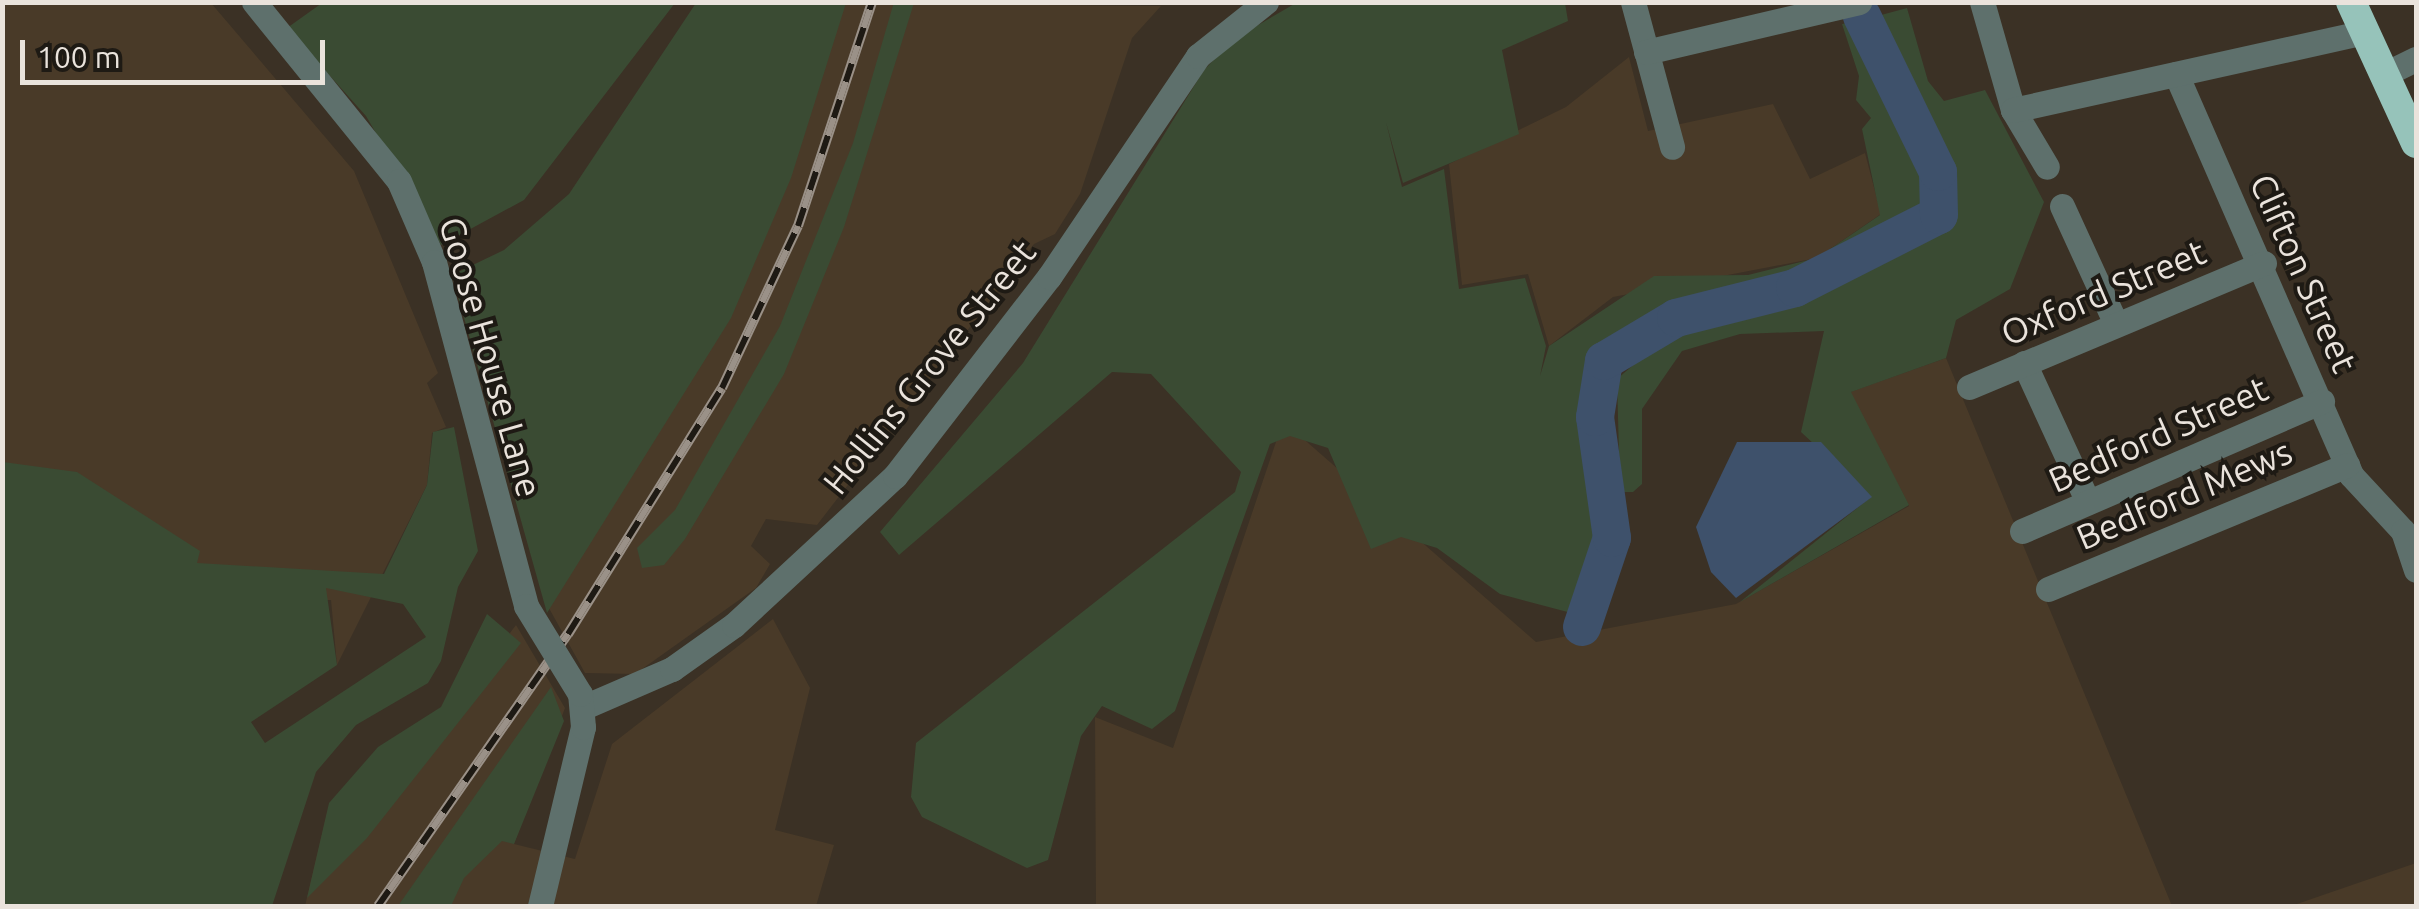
<!DOCTYPE html>
<style>
body{margin:0}
#map{position:relative;width:2419px;height:909px;overflow:hidden;background:#3b3125;font-family:Ubuntu,sans-serif}
div>[style]{position:absolute}
.built>*{inset:0;background:#493a28}
.green>*{inset:0;background:#3a4b33}
.water>*{inset:0;background:#3e516b}
.river>*{height:38px;margin:-19px;padding:0 19px;transform-origin:19px;border-radius:19px;background:#3e516b}
.minor>*{height:25px;margin:-12.5px;padding:0 12.5px;transform-origin:12.5px;border-radius:12.5px;background:#5e706c}
.highway>*{height:30px;margin:-15px;padding:0 15px;transform-origin:15px;border-radius:15px;background:#96c3ba}
.rail>*{height:10px;margin-top:-5px;transform-origin:0;background:repeating-linear-gradient(90deg,#1e1a14 0 19px,#9a9188 0 38px);box-sizing:border-box;border-block:2px solid #9a9188}
.minor-bridge>*{height:25px;margin:-12.5px;padding:0 12.5px;transform-origin:12.5px;border-radius:12.5px;background:#5e706c}
span{translate:-50% -50%;white-space:nowrap;text-align:center;line-height:1.15;-webkit-text-stroke:8px #1e1a14;paint-order:stroke}
.street-label{font-size:35px;color:#eae3dc}
.frame{position:absolute;inset:0;border:5px solid #eae3dc;pointer-events:none}
.scale{position:absolute;left:20px;top:40px;width:305px;height:45px;box-sizing:border-box;border:5px solid #eae3dc;border-top:0;padding-left:12px;font-size:30px;line-height:35px;white-space:nowrap;color:#eae3dc;-webkit-text-stroke:8px #1e1a14;paint-order:stroke}
</style>
<div id="map">
<div class="built">
<div style="clip-path:polygon(3px 3px,211px 3px,354px 171px,438px 373px,427px 383px,446px 427px,432px 433px,427px 485px,337px 665px,331px 600px,3px 608px)"></div>
<div style="clip-path:polygon(817px 3px,1161px 6px,1132px 38px,1080px 194px,1055px 234px,1034px 244px,817px 525px,766px 519px,751px 546px,770px 564px,756px 588px,635px 674px,585px 673px,545px 601px)"></div>
<div style="clip-path:polygon(1629px 57px,1648px 131px,1773px 104px,1810px 179px,1865px 153px,1881px 214px,1817px 258px,1613px 297px,1549px 346px,1528px 274px,1462px 285px,1449px 164px,1566px 107px)"></div>
<div style="clip-path:polygon(1946px 358px,2172px 906px,1096px 906px,1095px 717px,1173px 748px,1283px 421px,1536px 642px,1736px 604px,1909px 506px,1850px 392px)"></div>
<div style="clip-path:polygon(773px 619px,810px 688px,775px 830px,834px 845px,816px 906px,305px 906px,327px 813px,445px 718px,516px 625px,565px 708px,514px 844px,575px 859px,612px 744px)"></div>
<div style="clip-path:polygon(2416px 863px,2416px 906px,2291px 906px)"></div>
</div>
<div class="green">
<div style="clip-path:polygon(894px 2px,914px 3px,844px 227px,784px 374px,685px 539px,664px 565px,642px 568px,637px 548px,675px 510px,780px 326px,853px 143px)"></div>
<div style="clip-path:polygon(322px 3px,675px 3px,524px 200px,441px 245px,366px 116px,287px 28px)"></div>
<div style="clip-path:polygon(696px 3px,846px 3px,791px 178px,731px 318px,547px 613px,452px 275px,504px 250px,569px 194px)"></div>
<div style="clip-path:polygon(1296px 3px,1565px 3px,1568px 21px,1502px 50px,1519px 134px,1403px 183px,1386px 122px,1402px 187px,1444px 169px,1459px 289px,1525px 278px,1546px 346px,1540px 376px,1549px 346px,1654px 276px,1748px 275px,1817px 258px,1880px 215px,1862px 129px,1871px 118px,1856px 100px,1859px 76px,1842px 24px,1855px 22px,1933px 173px,1933px 213px,1790px 281px,1674px 309px,1599px 358px,1587px 421px,1602px 535px,1579px 615px,1500px 594px,1437px 548px,1401px 537px,1371px 549px,1328px 448px,1290px 436px,1270px 444px,1175px 711px,1152px 729px,1102px 706px,1081px 736px,1048px 860px,1027px 868px,922px 817px,911px 797px,916px 743px,1235px 492px,1241px 472px,1151px 374px,1112px 372px,899px 555px,880px 532px,1023px 363px,1204px 70px,1234px 39px)"></div>
<div style="clip-path:polygon(1907px 8px,1928px 81px,1944px 101px,1985px 90px,2044px 202px,2010px 289px,1956px 320px,1946px 358px,1851px 392px,1909px 505px,1740px 602px,1871px 497px,1801px 432px,1824px 331px,1740px 334px,1682px 351px,1642px 409px,1642px 484px,1633px 492px,1620px 492px,1617px 379px,1674px 330px,1800px 296px,1943px 218px,1942px 171px,1870px 18px)"></div>
<div style="clip-path:polygon(evenodd,454px 427px,478px 551px,458px 587px,441px 661px,428px 683px,356px 725px,316px 772px,272px 906px,3px 906px,3px 462px,77px 472px,200px 551px,197px 563px,384px 574px,427px 485px,433px 432px,454px 427px,326px 588px,403px 604px,426px 637px,265px 743px,251px 722px,337px 665px,326px 588px)"></div>
<div style="clip-path:polygon(487px 614px,521px 643px,367px 838px,307px 898px,329px 803px,378px 747px,441px 707px)"></div>
<div style="clip-path:polygon(551px 687px,564px 721px,514px 844px,502px 841px,464px 878px,451px 906px,398px 906px)"></div>
</div>
<div class="water">
<div style="clip-path:polygon(1737px 442px,1821px 442px,1872px 497px,1736px 598px,1711px 572px,1696px 527px)"></div>
</div>
<div class="river">
<div style="left:1582px;top:627px;width:94px;rotate:-71.4deg"></div>
<div style="left:1612px;top:538px;width:122px;rotate:-98deg"></div>
<div style="left:1595px;top:417px;width:57px;rotate:-80.9deg"></div>
<div style="left:1604px;top:361px;width:84px;rotate:-30.8deg"></div>
<div style="left:1676px;top:318px;width:123px;rotate:-14.1deg"></div>
<div style="left:1795px;top:288px;width:161px;rotate:-26.9deg"></div>
<div style="left:1939px;top:215px;width:43px;rotate:-91.3deg"></div>
<div style="left:1938px;top:172px;width:174px;rotate:-116deg"></div>
</div>
<div class="minor">
<div style="left:254px;top:2px;width:230px;rotate:51deg"></div>
<div style="left:399px;top:181px;width:88px;rotate:66.6deg"></div>
<div style="left:434px;top:262px;width:356px;rotate:75deg"></div>
<div style="left:1633px;top:2px;width:150px;rotate:74.9deg"></div>
<div style="left:1982px;top:2px;width:112px;rotate:74deg"></div>
<div style="left:2013px;top:110px;width:66px;rotate:59.2deg"></div>
<div style="left:1646px;top:52px;width:219px;rotate:-13.2deg"></div>
<div style="left:2176px;top:74px;width:438px;rotate:66.4deg"></div>
<div style="left:2351px;top:475px;width:76px;rotate:47.1deg"></div>
<div style="left:2403px;top:531px;width:41px;rotate:71.6deg"></div>
<div style="left:2385px;top:74px;width:34px;rotate:-26deg"></div>
<div style="left:2013px;top:110px;width:361px;rotate:-12.5deg"></div>
<div style="left:2062px;top:206px;width:128px;rotate:65.4deg"></div>
<div style="left:2024px;top:363px;width:153px;rotate:65.3deg"></div>
<div style="left:1969px;top:387px;width:320px;rotate:-22.8deg"></div>
<div style="left:2022px;top:531px;width:327px;rotate:-23.4deg"></div>
<div style="left:2048px;top:589px;width:324px;rotate:-22.5deg"></div>
<div style="left:584px;top:707px;width:96px;rotate:-23.4deg"></div>
<div style="left:672px;top:669px;width:76px;rotate:-35.4deg"></div>
<div style="left:734px;top:625px;width:219px;rotate:-42.8deg"></div>
<div style="left:895px;top:476px;width:252px;rotate:-52.3deg"></div>
<div style="left:1049px;top:277px;width:267px;rotate:-56deg"></div>
<div style="left:1198px;top:56px;width:87px;rotate:-38.5deg"></div>
<div style="left:540px;top:906px;width:184px;rotate:-76.5deg"></div>
<div style="left:583px;top:727px;width:33px;rotate:-95deg"></div>
</div>
<div class="highway">
<div style="left:2351px;top:2px;width:155px;rotate:65.3deg"></div>
</div>
<div class="rail">
<div style="left:378px;top:906px;width:332px;rotate:-55.1deg"></div>
<div style="left:568px;top:634px;width:290px;rotate:-58deg"></div>
<div style="left:722px;top:388px;width:179px;rotate:-64.9deg"></div>
<div style="left:798px;top:226px;width:236px;rotate:-71.7deg"></div>
</div>
<div class="minor-bridge">
<div style="left:526px;top:606px;width:103px;rotate:58.5deg"></div>
</div>
<div class="street-label">
<span style="left:2304px;top:273px;rotate:66deg">Clifton Street</span>
<span style="left:2103px;top:292px;rotate:-23deg">Oxford Street</span>
<span style="left:491px;top:357px;rotate:74deg">Goose House Lane</span>
<span style="left:929px;top:367px;rotate:-51deg">Hollins Grove Street</span>
<span style="left:2158px;top:434px;rotate:-24deg">Bedford Street</span>
<span style="left:2184px;top:494px;rotate:-23deg">Bedford Mews</span>
</div>
<div class="frame"></div>
<div class="scale">100 m</div>
</div>
